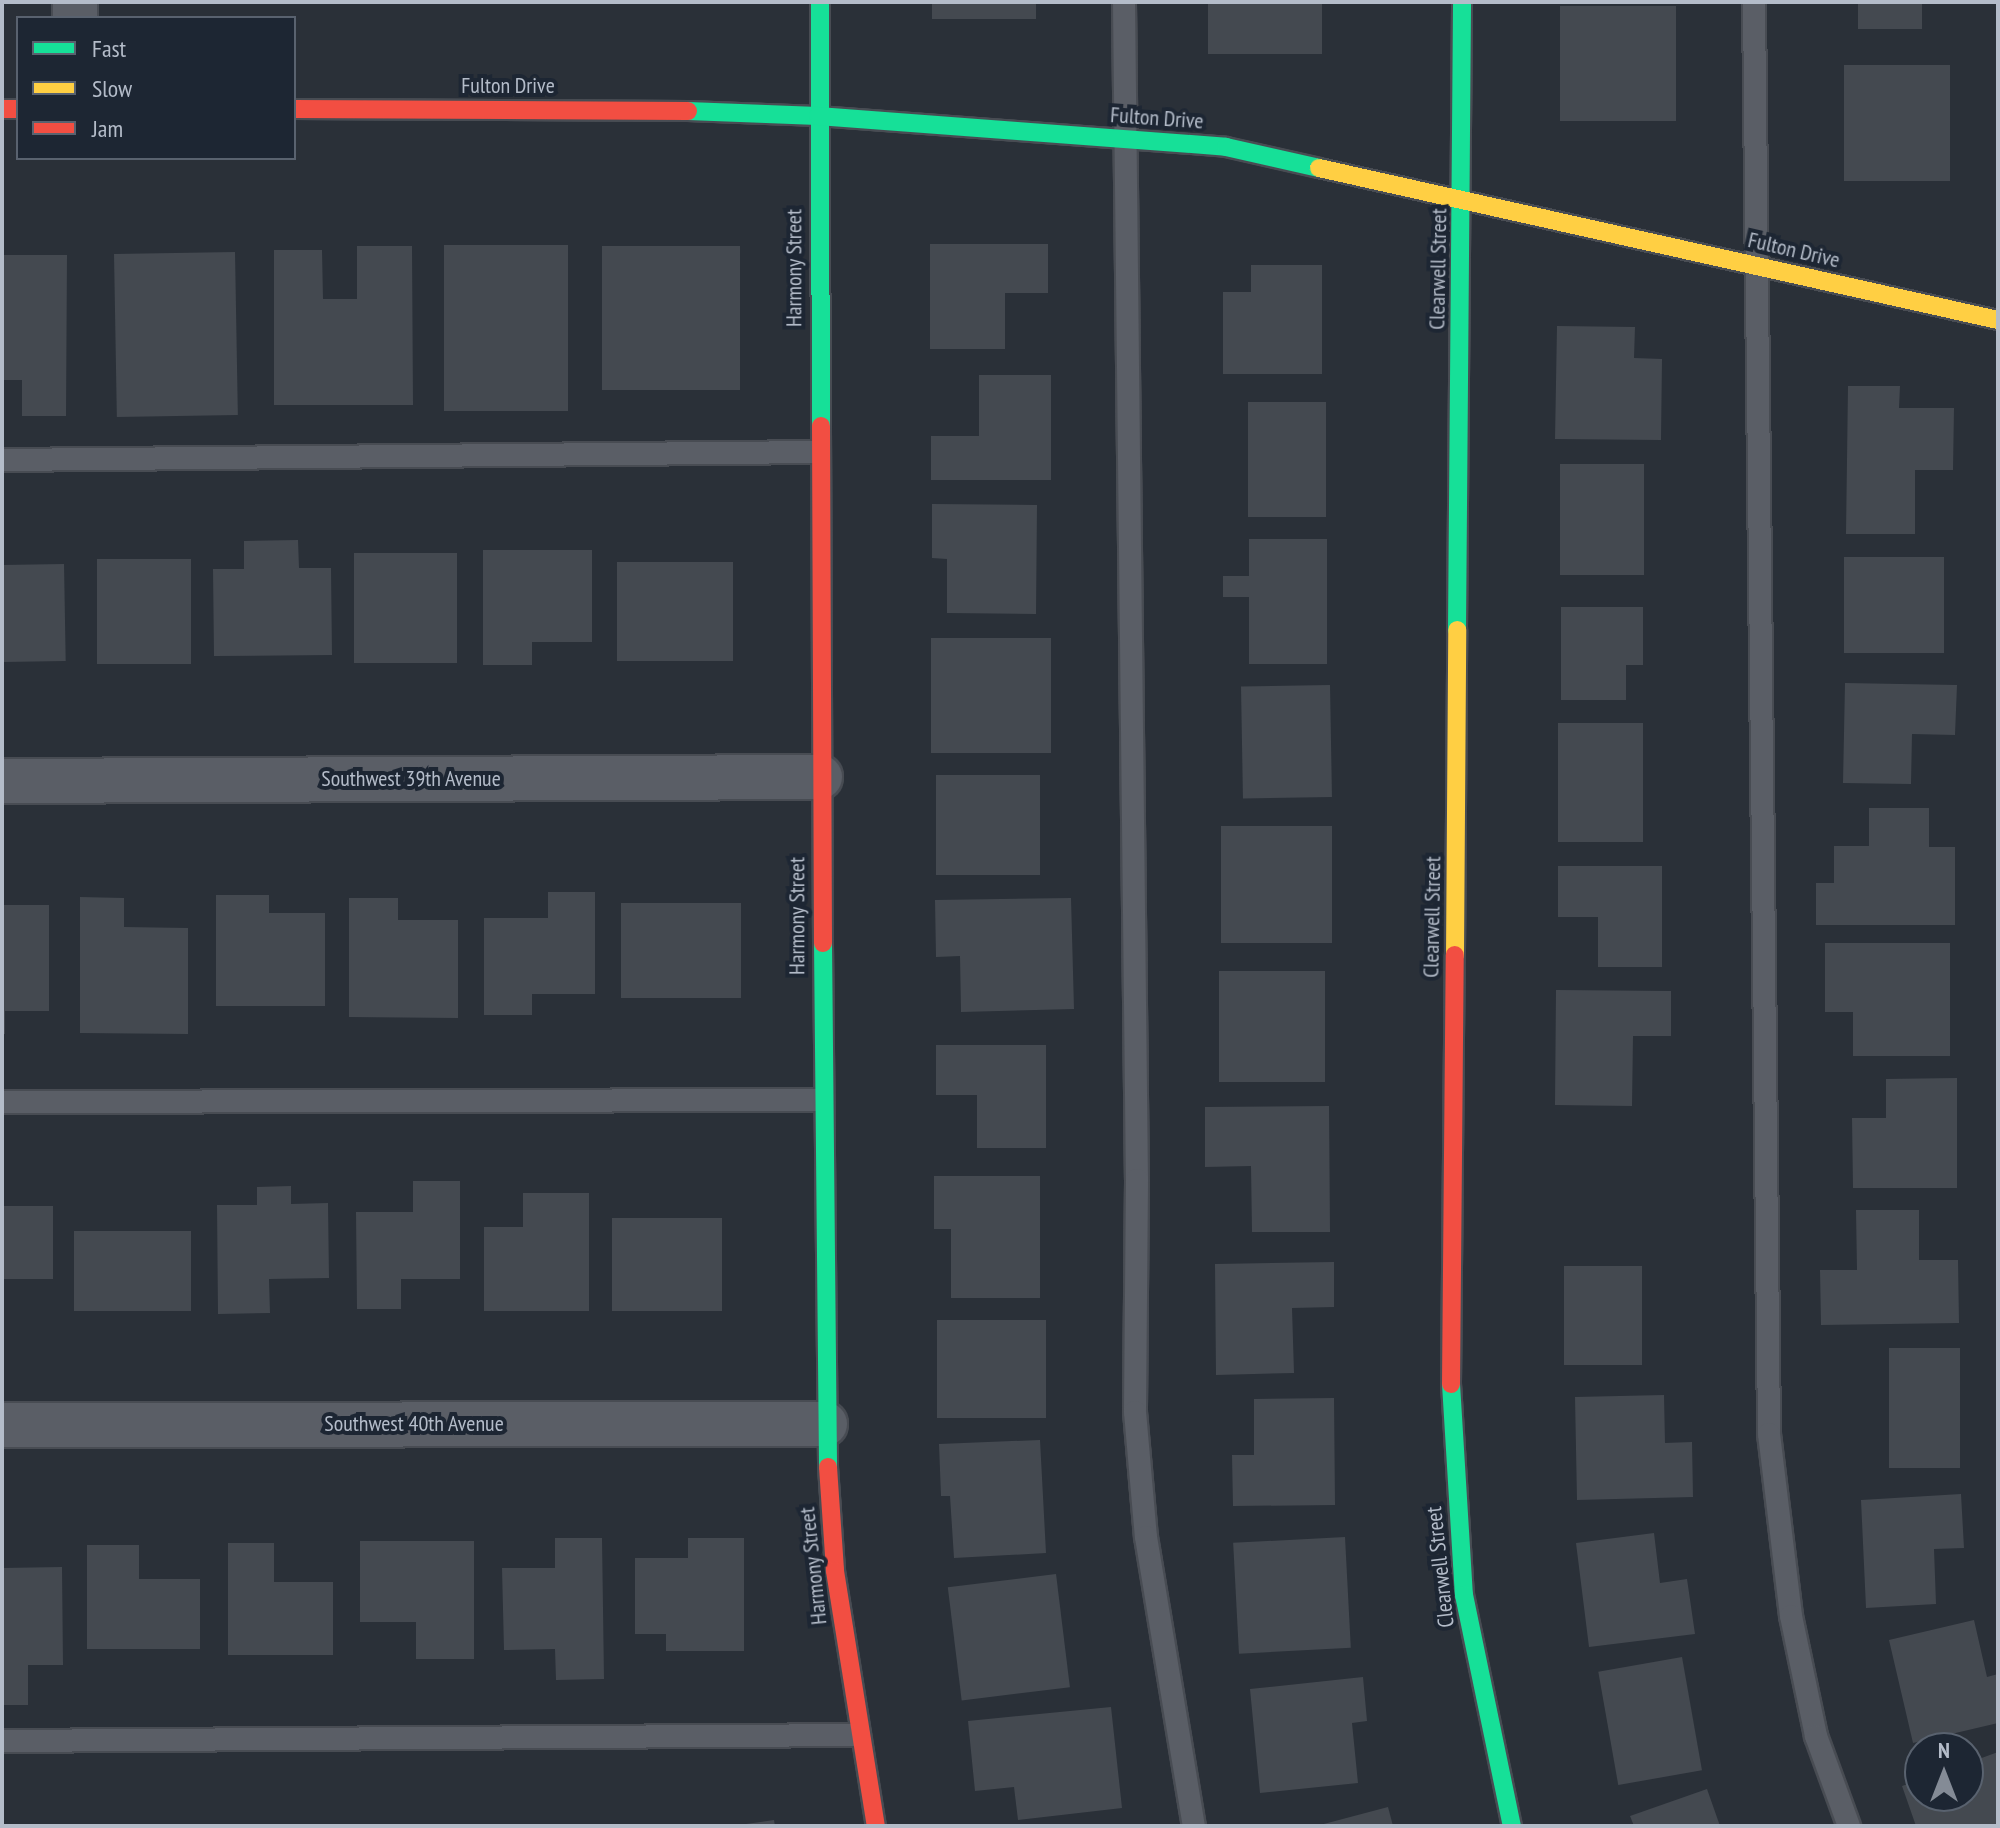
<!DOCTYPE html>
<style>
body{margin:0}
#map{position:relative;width:2000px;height:1828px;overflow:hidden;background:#2a3038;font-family:"PT Sans Narrow",sans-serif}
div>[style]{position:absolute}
.building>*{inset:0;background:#444950;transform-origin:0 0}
.roads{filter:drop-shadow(2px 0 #484c53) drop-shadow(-2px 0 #484c53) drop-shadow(0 2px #484c53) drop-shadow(0 -2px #484c53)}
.lane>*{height:22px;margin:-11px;padding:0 11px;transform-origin:11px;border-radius:11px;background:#5a5e66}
.street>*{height:44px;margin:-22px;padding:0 22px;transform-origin:22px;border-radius:22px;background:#5a5e66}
.fast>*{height:18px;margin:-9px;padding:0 9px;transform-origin:9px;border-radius:9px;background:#16e098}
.slow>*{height:18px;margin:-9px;padding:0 9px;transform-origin:9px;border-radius:9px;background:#ffcf43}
.jam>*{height:18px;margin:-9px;padding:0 9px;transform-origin:9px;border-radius:9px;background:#f24e42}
span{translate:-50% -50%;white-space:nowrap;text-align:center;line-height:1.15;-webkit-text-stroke:8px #1d2633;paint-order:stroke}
.street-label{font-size:22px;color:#b4bcc9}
.frame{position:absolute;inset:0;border:4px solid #b4bcc9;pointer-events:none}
.legend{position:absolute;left:16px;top:16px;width:280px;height:144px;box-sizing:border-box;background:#1d2633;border:2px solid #59626f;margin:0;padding:10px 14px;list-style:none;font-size:24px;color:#b4bcc9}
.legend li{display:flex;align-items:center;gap:16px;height:40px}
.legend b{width:40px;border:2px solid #59626f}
.north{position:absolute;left:1904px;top:1732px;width:80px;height:80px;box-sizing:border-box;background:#1d2633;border:2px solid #59626f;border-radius:50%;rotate:0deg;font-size:22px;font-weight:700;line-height:32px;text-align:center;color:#b4bcc9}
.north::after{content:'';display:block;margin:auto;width:28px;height:36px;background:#848b96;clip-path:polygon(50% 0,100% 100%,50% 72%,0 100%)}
</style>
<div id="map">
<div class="building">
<div style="left:932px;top:2px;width:104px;height:17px"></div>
<div style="left:1208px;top:2px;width:114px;height:52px"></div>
<div style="left:1858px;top:2px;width:64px;height:27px"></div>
<div style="left:1560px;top:6px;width:116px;height:115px"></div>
<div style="left:1844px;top:65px;width:106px;height:116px"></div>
<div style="clip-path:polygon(930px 244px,1048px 244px,1048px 293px,1005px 293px,1005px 349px,930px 349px)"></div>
<div style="left:444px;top:245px;width:124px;height:166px"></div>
<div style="clip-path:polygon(357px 246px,412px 246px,413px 405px,274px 405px,274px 250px,322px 250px,323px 299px,357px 299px)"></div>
<div style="left:602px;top:246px;width:138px;height:144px"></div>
<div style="left:235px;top:252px;width:163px;height:121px;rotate:89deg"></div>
<div style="clip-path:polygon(2px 255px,67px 255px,66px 416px,22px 416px,22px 380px,2px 380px)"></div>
<div style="clip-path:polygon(1251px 265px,1322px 265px,1322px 374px,1223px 374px,1223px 292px,1251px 292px)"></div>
<div style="clip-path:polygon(1557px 326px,1635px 327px,1634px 358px,1662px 359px,1661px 440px,1555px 439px)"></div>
<div style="clip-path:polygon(979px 375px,1051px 375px,1051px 480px,931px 480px,931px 436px,979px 436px)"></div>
<div style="clip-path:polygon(1848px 386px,1900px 386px,1899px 408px,1954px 408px,1953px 470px,1915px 470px,1915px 534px,1846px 534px)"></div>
<div style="left:1248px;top:402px;width:78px;height:115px"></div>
<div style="left:1560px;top:464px;width:84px;height:111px"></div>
<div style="clip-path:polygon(932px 504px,1037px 505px,1036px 614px,947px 613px,947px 559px,932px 558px)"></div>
<div style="clip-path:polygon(1249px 539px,1327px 539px,1327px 664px,1249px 664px,1249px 597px,1223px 597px,1223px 576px,1249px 576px)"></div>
<div style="clip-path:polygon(298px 540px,299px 568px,331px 568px,332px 655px,214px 656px,213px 569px,244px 569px,244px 541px)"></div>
<div style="clip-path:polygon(483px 550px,592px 550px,592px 642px,532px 642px,532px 665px,483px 665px)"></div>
<div style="left:354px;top:553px;width:103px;height:110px"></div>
<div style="left:1844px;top:557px;width:100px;height:96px"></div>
<div style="left:97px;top:559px;width:94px;height:105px"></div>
<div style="left:617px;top:562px;width:116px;height:99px"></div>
<div style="left:64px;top:564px;width:97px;height:62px;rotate:89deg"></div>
<div style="clip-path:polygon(1561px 607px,1643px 607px,1643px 665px,1626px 665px,1626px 700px,1561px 700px)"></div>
<div style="left:931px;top:638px;width:120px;height:115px"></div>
<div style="clip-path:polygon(1845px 683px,1957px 685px,1955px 735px,1912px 734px,1911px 784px,1843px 783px)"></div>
<div style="left:1330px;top:685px;width:112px;height:89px;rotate:89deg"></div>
<div style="left:1558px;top:723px;width:85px;height:119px"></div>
<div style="left:936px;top:775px;width:104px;height:100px"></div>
<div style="clip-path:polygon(1869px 808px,1929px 808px,1929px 847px,1955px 847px,1955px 925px,1816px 925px,1816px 883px,1834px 883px,1834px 846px,1869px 846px)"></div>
<div style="left:1221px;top:826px;width:111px;height:117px"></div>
<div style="clip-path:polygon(1558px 866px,1662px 866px,1662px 967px,1598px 967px,1598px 917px,1558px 917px)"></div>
<div style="clip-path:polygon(548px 892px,595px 892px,595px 994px,532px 994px,532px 1015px,484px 1015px,484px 918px,548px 918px)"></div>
<div style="clip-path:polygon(216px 895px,269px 895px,269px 913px,325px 913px,325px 1006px,216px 1006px)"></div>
<div style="clip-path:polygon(80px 897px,124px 898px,124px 927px,188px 928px,188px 1034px,80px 1033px)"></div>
<div style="clip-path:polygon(349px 898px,398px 898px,398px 920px,458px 920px,458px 1018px,349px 1017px)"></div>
<div style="clip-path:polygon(1071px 898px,1074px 1009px,961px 1012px,960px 956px,936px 957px,935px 900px)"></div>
<div style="left:621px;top:903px;width:120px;height:95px"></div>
<div style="clip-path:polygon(2px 905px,49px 905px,49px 1011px,5px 1011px,5px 1034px,2px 1034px)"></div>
<div style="clip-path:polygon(1825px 943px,1950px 943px,1950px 1056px,1853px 1056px,1853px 1012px,1825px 1012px)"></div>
<div style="left:1219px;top:971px;width:106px;height:111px"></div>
<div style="clip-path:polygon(1556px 990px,1671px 991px,1671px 1036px,1633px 1036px,1632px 1106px,1555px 1105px)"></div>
<div style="clip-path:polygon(936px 1045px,1046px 1045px,1046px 1148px,977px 1148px,977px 1095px,936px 1095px)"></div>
<div style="clip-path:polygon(1957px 1078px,1957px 1188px,1853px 1188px,1852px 1118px,1886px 1118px,1886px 1079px)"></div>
<div style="clip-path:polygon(1329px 1106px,1330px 1232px,1252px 1232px,1251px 1166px,1205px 1167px,1205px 1107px)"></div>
<div style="clip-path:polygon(934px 1176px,1040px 1176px,1040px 1298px,951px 1298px,951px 1229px,934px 1229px)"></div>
<div style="clip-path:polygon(413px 1181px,460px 1181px,460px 1279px,401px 1279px,401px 1309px,357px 1309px,356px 1212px,413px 1212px)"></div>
<div style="clip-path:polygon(291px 1186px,291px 1204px,328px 1203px,329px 1278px,269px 1279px,270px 1313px,218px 1314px,217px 1205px,257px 1205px,257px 1187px)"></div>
<div style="clip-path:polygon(523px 1193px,589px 1193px,589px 1311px,484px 1311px,484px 1227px,523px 1227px)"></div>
<div style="left:2px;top:1206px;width:51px;height:73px"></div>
<div style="clip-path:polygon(1856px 1210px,1919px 1210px,1919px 1260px,1958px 1260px,1959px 1323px,1821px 1325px,1820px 1270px,1857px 1270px)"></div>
<div style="left:612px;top:1218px;width:110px;height:93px"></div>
<div style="left:74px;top:1231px;width:117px;height:80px"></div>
<div style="clip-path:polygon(1334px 1262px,1334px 1307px,1292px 1308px,1294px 1373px,1216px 1375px,1215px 1264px)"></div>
<div style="left:1564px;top:1266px;width:78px;height:99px"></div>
<div style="left:937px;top:1320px;width:109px;height:98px"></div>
<div style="left:1889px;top:1348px;width:71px;height:120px"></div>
<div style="clip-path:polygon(1664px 1395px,1665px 1443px,1692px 1442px,1693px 1497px,1577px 1500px,1575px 1397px)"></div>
<div style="clip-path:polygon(1334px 1398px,1335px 1505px,1233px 1506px,1232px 1455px,1254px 1455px,1254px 1399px)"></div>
<div style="clip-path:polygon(1040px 1440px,1046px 1553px,954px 1558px,950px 1496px,941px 1496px,939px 1444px)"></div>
<div style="clip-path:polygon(1961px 1494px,1964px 1548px,1934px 1549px,1936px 1604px,1866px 1608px,1861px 1500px)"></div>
<div style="clip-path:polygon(1654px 1533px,1660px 1583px,1687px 1579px,1695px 1634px,1589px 1647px,1576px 1543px)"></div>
<div style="left:1345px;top:1537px;width:111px;height:112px;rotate:87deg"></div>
<div style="clip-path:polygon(555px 1538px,602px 1538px,604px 1679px,556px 1680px,555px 1649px,504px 1650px,502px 1568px,555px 1568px)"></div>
<div style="clip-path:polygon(688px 1538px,744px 1538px,744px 1651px,666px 1651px,666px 1634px,635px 1634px,635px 1558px,688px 1558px)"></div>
<div style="clip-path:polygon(360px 1541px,474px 1541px,474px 1659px,416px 1659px,416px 1622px,360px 1622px)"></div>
<div style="clip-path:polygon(228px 1543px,274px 1543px,274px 1582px,333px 1582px,333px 1655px,228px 1655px)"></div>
<div style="clip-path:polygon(87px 1545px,139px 1545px,139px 1579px,200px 1579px,200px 1649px,87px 1649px)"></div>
<div style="clip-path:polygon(62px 1567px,63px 1665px,28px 1665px,28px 1705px,2px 1705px,2px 1568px)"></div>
<div style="left:1056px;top:1574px;width:114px;height:109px;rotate:83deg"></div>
<div style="clip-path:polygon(1974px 1620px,1987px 1677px,1998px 1674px,1998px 1723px,1913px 1743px,1889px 1640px)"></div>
<div style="left:1682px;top:1657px;width:115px;height:85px;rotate:80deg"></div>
<div style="clip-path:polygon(1363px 1677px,1367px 1721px,1352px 1723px,1358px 1783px,1260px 1793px,1250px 1689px)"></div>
<div style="clip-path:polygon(1111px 1707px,1122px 1808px,1018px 1820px,1014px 1787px,975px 1791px,968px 1721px)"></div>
<div style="clip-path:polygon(1998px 1752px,1998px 1826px,1916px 1826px,1902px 1786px,1920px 1780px,1920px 1796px,1968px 1796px,1968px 1763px)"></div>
<div style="clip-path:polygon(1707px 1789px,1720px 1826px,1634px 1826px,1630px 1816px)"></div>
<div style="clip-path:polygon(1388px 1807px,1393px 1826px,1320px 1826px,1320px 1825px)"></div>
<div style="clip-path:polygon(774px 1820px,775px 1826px,746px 1826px,746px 1824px)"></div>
</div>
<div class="roads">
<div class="lane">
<div style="left:1124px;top:2px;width:1178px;rotate:89.37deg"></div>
<div style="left:1137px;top:1180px;width:232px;rotate:90.5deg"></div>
<div style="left:1135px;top:1412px;width:125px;rotate:85deg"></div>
<div style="left:1146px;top:1537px;width:293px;rotate:80.6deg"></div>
<div style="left:1754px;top:2px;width:1432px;rotate:89.4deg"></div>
<div style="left:1769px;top:1434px;width:183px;rotate:83.1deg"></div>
<div style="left:1791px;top:1616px;width:123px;rotate:78.2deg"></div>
<div style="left:1816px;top:1736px;width:96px;rotate:69.9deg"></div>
<div style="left:2px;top:460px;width:817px;rotate:-0.56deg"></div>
<div style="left:2px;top:1102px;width:820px;rotate:-0.14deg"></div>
<div style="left:2px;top:1741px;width:857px;rotate:-0.4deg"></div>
</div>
<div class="street">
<div style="left:75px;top:18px;width:16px;rotate:-90deg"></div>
<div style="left:2px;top:781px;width:818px;rotate:-0.28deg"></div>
<div style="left:2px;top:1425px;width:823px;rotate:-0.07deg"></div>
</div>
<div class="fast">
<div style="left:820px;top:2px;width:424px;rotate:89.9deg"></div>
<div style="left:688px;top:111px;width:130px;rotate:2.2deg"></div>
<div style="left:818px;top:116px;width:409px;rotate:4.3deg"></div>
<div style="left:1226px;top:147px;width:95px;rotate:12.7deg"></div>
<div style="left:1457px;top:630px;width:628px;rotate:-89.54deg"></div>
<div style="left:823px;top:943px;width:524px;rotate:89.45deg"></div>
<div style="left:1451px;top:1384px;width:211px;rotate:86.5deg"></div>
<div style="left:1464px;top:1595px;width:236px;rotate:78.3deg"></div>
</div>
<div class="slow">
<div style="left:1319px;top:168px;width:696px;rotate:12.62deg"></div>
<div style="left:1455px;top:955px;width:325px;rotate:-89.6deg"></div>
</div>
<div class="jam">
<div style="left:2px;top:109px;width:16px"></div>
<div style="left:294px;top:109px;width:394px;rotate:0.3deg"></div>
<div style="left:821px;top:426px;width:517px;rotate:89.78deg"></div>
<div style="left:1451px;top:1384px;width:429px;rotate:-89.5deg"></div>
<div style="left:828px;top:1467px;width:104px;rotate:86.1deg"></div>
<div style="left:835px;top:1571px;width:258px;rotate:80.9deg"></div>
</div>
</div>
<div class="street-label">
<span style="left:508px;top:86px">Fulton Drive</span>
<span style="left:1157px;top:118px;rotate:4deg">Fulton Drive</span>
<span style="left:1794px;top:250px;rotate:13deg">Fulton Drive</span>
<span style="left:794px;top:268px;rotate:-90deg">Harmony Street</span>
<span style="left:1438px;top:269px;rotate:-89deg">Clearwell Street</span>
<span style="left:411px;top:779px">Southwest 39th Avenue</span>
<span style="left:797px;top:916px;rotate:-90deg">Harmony Street</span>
<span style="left:1432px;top:917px;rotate:-89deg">Clearwell Street</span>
<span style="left:414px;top:1424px">Southwest 40th Avenue</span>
<span style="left:813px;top:1566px;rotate:-96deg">Harmony Street</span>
<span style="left:1440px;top:1567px;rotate:-96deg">Clearwell Street</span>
</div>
<div class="frame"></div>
<ul class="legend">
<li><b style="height:10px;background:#16e098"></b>Fast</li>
<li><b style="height:10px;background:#ffcf43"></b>Slow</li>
<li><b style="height:10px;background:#f24e42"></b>Jam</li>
</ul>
<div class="north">N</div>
</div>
